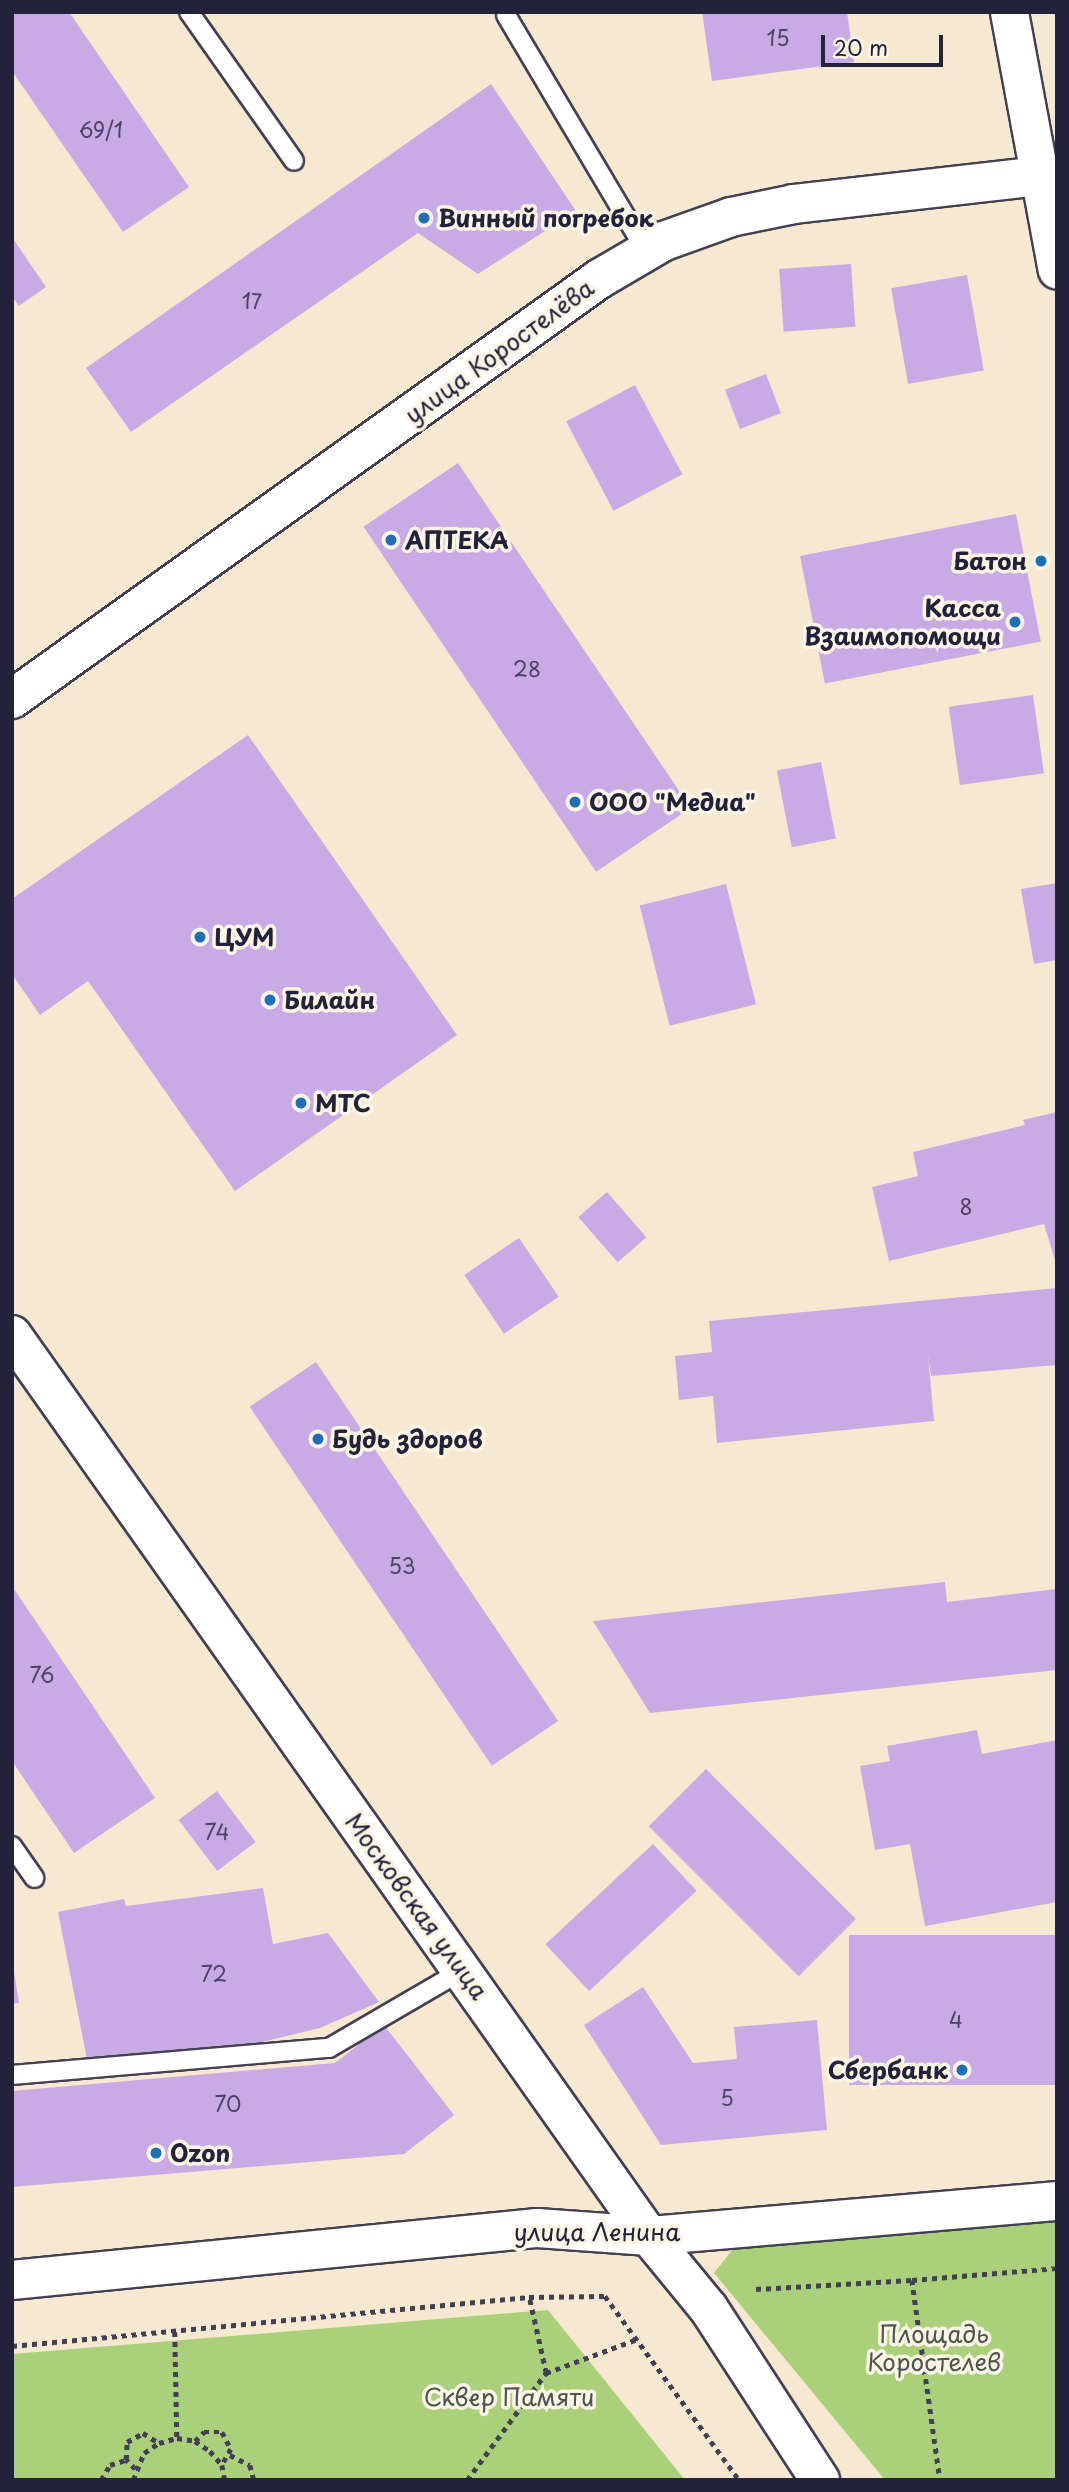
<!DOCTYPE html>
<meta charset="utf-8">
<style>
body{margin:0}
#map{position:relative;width:1069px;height:2492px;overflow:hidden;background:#f7e9d1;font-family:"Playpen Sans",sans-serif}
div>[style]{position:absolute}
.green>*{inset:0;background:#aad07b}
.building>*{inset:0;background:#c8abe5;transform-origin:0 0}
.path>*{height:4.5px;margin-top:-2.25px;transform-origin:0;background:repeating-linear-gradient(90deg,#424052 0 5px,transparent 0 10px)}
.roads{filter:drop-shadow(2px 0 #424052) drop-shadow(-2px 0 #424052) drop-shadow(0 2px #424052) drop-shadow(0 -2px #424052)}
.lane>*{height:18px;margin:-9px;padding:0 9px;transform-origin:9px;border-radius:9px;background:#fff}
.street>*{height:37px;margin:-18.5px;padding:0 18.5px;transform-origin:18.5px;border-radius:18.5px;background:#fff}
.secondary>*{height:38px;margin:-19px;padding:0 19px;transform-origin:19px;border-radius:19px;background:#fff}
.dots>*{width:19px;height:19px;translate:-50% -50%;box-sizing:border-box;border:4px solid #fcf5e5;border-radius:50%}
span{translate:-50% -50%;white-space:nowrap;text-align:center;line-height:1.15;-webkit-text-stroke:7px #fcf5e5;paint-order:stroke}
.number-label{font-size:21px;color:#4c4466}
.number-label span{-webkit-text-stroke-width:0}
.poi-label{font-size:24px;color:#22223b;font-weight:700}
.left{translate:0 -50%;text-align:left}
.right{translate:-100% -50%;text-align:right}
.street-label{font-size:24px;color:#22223b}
.park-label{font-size:24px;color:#4b564e}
.frame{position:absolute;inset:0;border:14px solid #22223b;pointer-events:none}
.scale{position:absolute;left:821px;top:35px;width:122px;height:32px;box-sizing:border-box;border:4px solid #22223b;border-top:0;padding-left:9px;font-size:21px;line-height:24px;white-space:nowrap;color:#22223b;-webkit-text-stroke:5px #fcf5e5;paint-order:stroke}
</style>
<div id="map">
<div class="green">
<div style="clip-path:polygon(1057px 2214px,1057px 2480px,885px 2480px,714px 2273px,737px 2244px)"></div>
<div style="clip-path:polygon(548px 2310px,685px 2480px,12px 2480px,12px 2354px)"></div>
</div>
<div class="building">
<div style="clip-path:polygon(12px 12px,69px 12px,189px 187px,123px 232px,12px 71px)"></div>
<div style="clip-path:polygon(702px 12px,847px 12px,854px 62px,712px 81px)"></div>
<div style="clip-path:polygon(491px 84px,576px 211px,478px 274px,418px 233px,131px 432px,86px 368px)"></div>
<div style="clip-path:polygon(12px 237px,46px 287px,19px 306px,12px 296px)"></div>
<div style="left:851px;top:264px;width:63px;height:72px;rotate:86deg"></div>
<div style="left:967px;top:275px;width:97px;height:77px;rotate:80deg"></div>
<div style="left:766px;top:374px;width:42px;height:44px;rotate:69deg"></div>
<div style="left:635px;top:385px;width:101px;height:78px;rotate:62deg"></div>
<div style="left:458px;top:463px;width:416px;height:114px;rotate:56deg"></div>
<div style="left:1016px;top:514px;width:130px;height:220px;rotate:79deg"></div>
<div style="left:1033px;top:695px;width:79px;height:85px;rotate:82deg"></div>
<div style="clip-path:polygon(248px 735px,457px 1035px,235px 1191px,88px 981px,40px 1015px,12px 974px,12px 899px)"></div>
<div style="left:821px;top:762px;width:78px;height:45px;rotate:79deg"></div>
<div style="clip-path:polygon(1057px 883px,1057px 960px,1034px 964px,1021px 889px)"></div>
<div style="left:726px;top:884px;width:124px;height:89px;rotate:76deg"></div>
<div style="clip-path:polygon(1057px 1112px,1057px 1267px,1044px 1224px,889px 1261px,872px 1187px,918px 1176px,913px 1152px,1025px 1125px,1023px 1120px)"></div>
<div style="left:607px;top:1192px;width:60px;height:38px;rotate:49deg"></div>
<div style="left:519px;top:1238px;width:71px;height:66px;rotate:56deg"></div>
<div style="clip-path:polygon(1057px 1288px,1057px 1365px,931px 1376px,928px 1355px,934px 1421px,717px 1443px,713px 1396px,679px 1400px,675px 1356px,712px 1352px,709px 1321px)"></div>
<div style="left:316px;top:1362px;width:433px;height:80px;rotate:56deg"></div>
<div style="clip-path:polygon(945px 1582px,947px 1602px,1057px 1589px,1057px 1670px,650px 1713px,593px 1621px)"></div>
<div style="clip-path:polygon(12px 1586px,155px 1798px,74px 1853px,12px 1761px)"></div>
<div style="clip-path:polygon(977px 1730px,982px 1754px,1057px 1740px,1057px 1902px,925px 1926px,910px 1844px,875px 1850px,860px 1766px,890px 1761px,887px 1746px)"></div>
<div style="left:706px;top:1769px;width:212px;height:81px;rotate:45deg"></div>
<div style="left:217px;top:1791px;width:64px;height:48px;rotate:53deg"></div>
<div style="left:653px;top:1844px;width:64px;height:147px;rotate:47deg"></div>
<div style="clip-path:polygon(263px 1888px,273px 1944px,328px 1933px,379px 2002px,320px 2028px,254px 2044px,88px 2064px,58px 1912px,124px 1899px,126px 1906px)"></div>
<div style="left:1057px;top:1935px;width:150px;height:208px;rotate:90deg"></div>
<div style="clip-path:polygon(12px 1959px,19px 2003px,12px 2004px)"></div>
<div style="clip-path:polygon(643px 1987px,693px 2063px,737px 2059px,734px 2027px,817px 2020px,827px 2130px,661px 2145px,584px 2025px)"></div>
<div style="clip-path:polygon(384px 2025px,454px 2115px,404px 2154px,12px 2187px,12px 2091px,335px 2063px)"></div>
</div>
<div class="path">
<div style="left:912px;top:2280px;width:145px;rotate:-4.7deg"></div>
<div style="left:756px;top:2289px;width:156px;rotate:-3.3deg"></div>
<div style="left:912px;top:2280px;width:202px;rotate:82deg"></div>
<div style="left:175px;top:2332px;width:106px;rotate:88.9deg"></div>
<div style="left:12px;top:2346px;width:519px;rotate:-5.41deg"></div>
<div style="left:546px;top:2373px;width:78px;rotate:-102.6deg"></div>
<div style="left:529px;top:2297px;width:76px;rotate:-0.8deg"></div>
<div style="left:605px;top:2296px;width:228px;rotate:53.9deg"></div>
<div style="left:195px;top:2441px;width:13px;rotate:-45deg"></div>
<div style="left:204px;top:2432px;width:18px"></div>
<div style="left:222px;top:2432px;width:19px;rotate:62deg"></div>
<div style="left:231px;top:2449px;width:18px;rotate:119deg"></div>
<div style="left:230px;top:2455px;width:22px;rotate:27deg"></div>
<div style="left:250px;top:2465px;width:16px;rotate:75deg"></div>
<div style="left:135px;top:2469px;width:13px;rotate:-135deg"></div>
<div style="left:126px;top:2460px;width:18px;rotate:-87deg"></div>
<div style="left:127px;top:2442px;width:18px;rotate:-29deg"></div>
<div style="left:143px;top:2433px;width:19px;rotate:32deg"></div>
<div style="left:101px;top:2480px;width:17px;rotate:-59deg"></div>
<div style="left:110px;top:2465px;width:16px;rotate:-18deg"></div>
<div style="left:133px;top:2480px;width:29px;rotate:-68deg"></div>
<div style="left:144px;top:2453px;width:18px;rotate:-34deg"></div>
<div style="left:159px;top:2443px;width:19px;rotate:-16deg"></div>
<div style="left:177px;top:2438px;width:18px;rotate:9deg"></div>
<div style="left:195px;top:2441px;width:18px;rotate:34deg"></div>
<div style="left:210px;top:2451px;width:18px;rotate:49deg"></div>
<div style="left:222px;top:2465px;width:15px;rotate:79deg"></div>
<div style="left:467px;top:2480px;width:133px;rotate:-53.6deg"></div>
<div style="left:546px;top:2373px;width:100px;rotate:-20.4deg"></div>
</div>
<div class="roads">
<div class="lane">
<div style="left:189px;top:12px;width:182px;rotate:54.8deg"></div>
<div style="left:506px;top:15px;width:274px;rotate:59.3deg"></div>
<div style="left:12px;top:1846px;width:39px;rotate:55deg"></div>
<div style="left:12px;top:2075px;width:318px;rotate:-4.9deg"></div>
<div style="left:329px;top:2048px;width:157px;rotate:-30.2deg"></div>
</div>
<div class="street">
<div style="left:1009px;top:12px;width:262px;rotate:79.5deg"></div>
</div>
<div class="secondary">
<div style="left:12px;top:699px;width:722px;rotate:-35.58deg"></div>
<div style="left:599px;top:279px;width:75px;rotate:-30.3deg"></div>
<div style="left:664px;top:241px;width:71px;rotate:-19.7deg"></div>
<div style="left:731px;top:217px;width:64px;rotate:-11.7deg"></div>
<div style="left:794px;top:204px;width:265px;rotate:-6.5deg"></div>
<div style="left:12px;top:1335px;width:1103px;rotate:54.74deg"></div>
<div style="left:649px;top:2236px;width:94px;rotate:50.6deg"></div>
<div style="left:709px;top:2309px;width:204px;rotate:57deg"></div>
<div style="left:12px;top:2280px;width:528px;rotate:-5.66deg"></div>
<div style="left:537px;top:2228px;width:112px;rotate:4.1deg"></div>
<div style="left:649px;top:2236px;width:409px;rotate:-4.9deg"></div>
</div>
</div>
<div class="dots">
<div style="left:424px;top:218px;background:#1f6fb2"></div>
<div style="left:391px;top:540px;background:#1f6fb2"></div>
<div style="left:1041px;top:561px;background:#1f6fb2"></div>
<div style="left:1015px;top:622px;background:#1f6fb2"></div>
<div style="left:575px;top:802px;background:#1f6fb2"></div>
<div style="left:200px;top:937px;background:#1f6fb2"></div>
<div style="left:270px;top:1000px;background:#1f6fb2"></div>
<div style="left:301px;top:1103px;background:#1f6fb2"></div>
<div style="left:318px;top:1439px;background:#1f6fb2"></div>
<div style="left:962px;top:2070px;background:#1f6fb2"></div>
<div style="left:156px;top:2153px;background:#1f6fb2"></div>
</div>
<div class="number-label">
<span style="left:778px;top:37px">15</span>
<span style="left:101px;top:129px">69/1</span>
<span style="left:252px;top:300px">17</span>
<span style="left:527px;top:668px">28</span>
<span style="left:966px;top:1206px">8</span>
<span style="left:402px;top:1565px">53</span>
<span style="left:42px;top:1674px">76</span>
<span style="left:217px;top:1831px">74</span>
<span style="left:214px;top:1973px">72</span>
<span style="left:956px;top:2019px">4</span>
<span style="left:727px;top:2097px">5</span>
<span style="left:228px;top:2103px">70</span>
</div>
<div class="poi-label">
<span class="left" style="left:438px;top:218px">Винный погребок</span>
<span class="left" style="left:405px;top:540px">АПТЕКА</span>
<span class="right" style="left:1027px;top:561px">Батон</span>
<span class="right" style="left:1001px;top:622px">Касса<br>Взаимопомощи</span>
<span class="left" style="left:589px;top:802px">ООО "Медиа"</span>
<span class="left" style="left:214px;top:937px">ЦУМ</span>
<span class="left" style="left:284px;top:1000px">Билайн</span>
<span class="left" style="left:315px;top:1103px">МТС</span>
<span class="left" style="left:332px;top:1439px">Будь здоров</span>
<span class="right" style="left:948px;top:2070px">Сбербанк</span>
<span class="left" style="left:170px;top:2153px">Ozon</span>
</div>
<div class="street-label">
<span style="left:499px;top:351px;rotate:-36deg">улица Коростелёва</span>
<span style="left:417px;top:1906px;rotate:54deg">Московская улица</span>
<span style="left:597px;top:2232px">улица Ленина</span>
</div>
<div class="park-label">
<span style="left:934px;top:2348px">Площадь<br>Коростелев</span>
<span style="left:509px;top:2397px">Сквер Памяти</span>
</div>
<div class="frame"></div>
<div class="scale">20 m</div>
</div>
